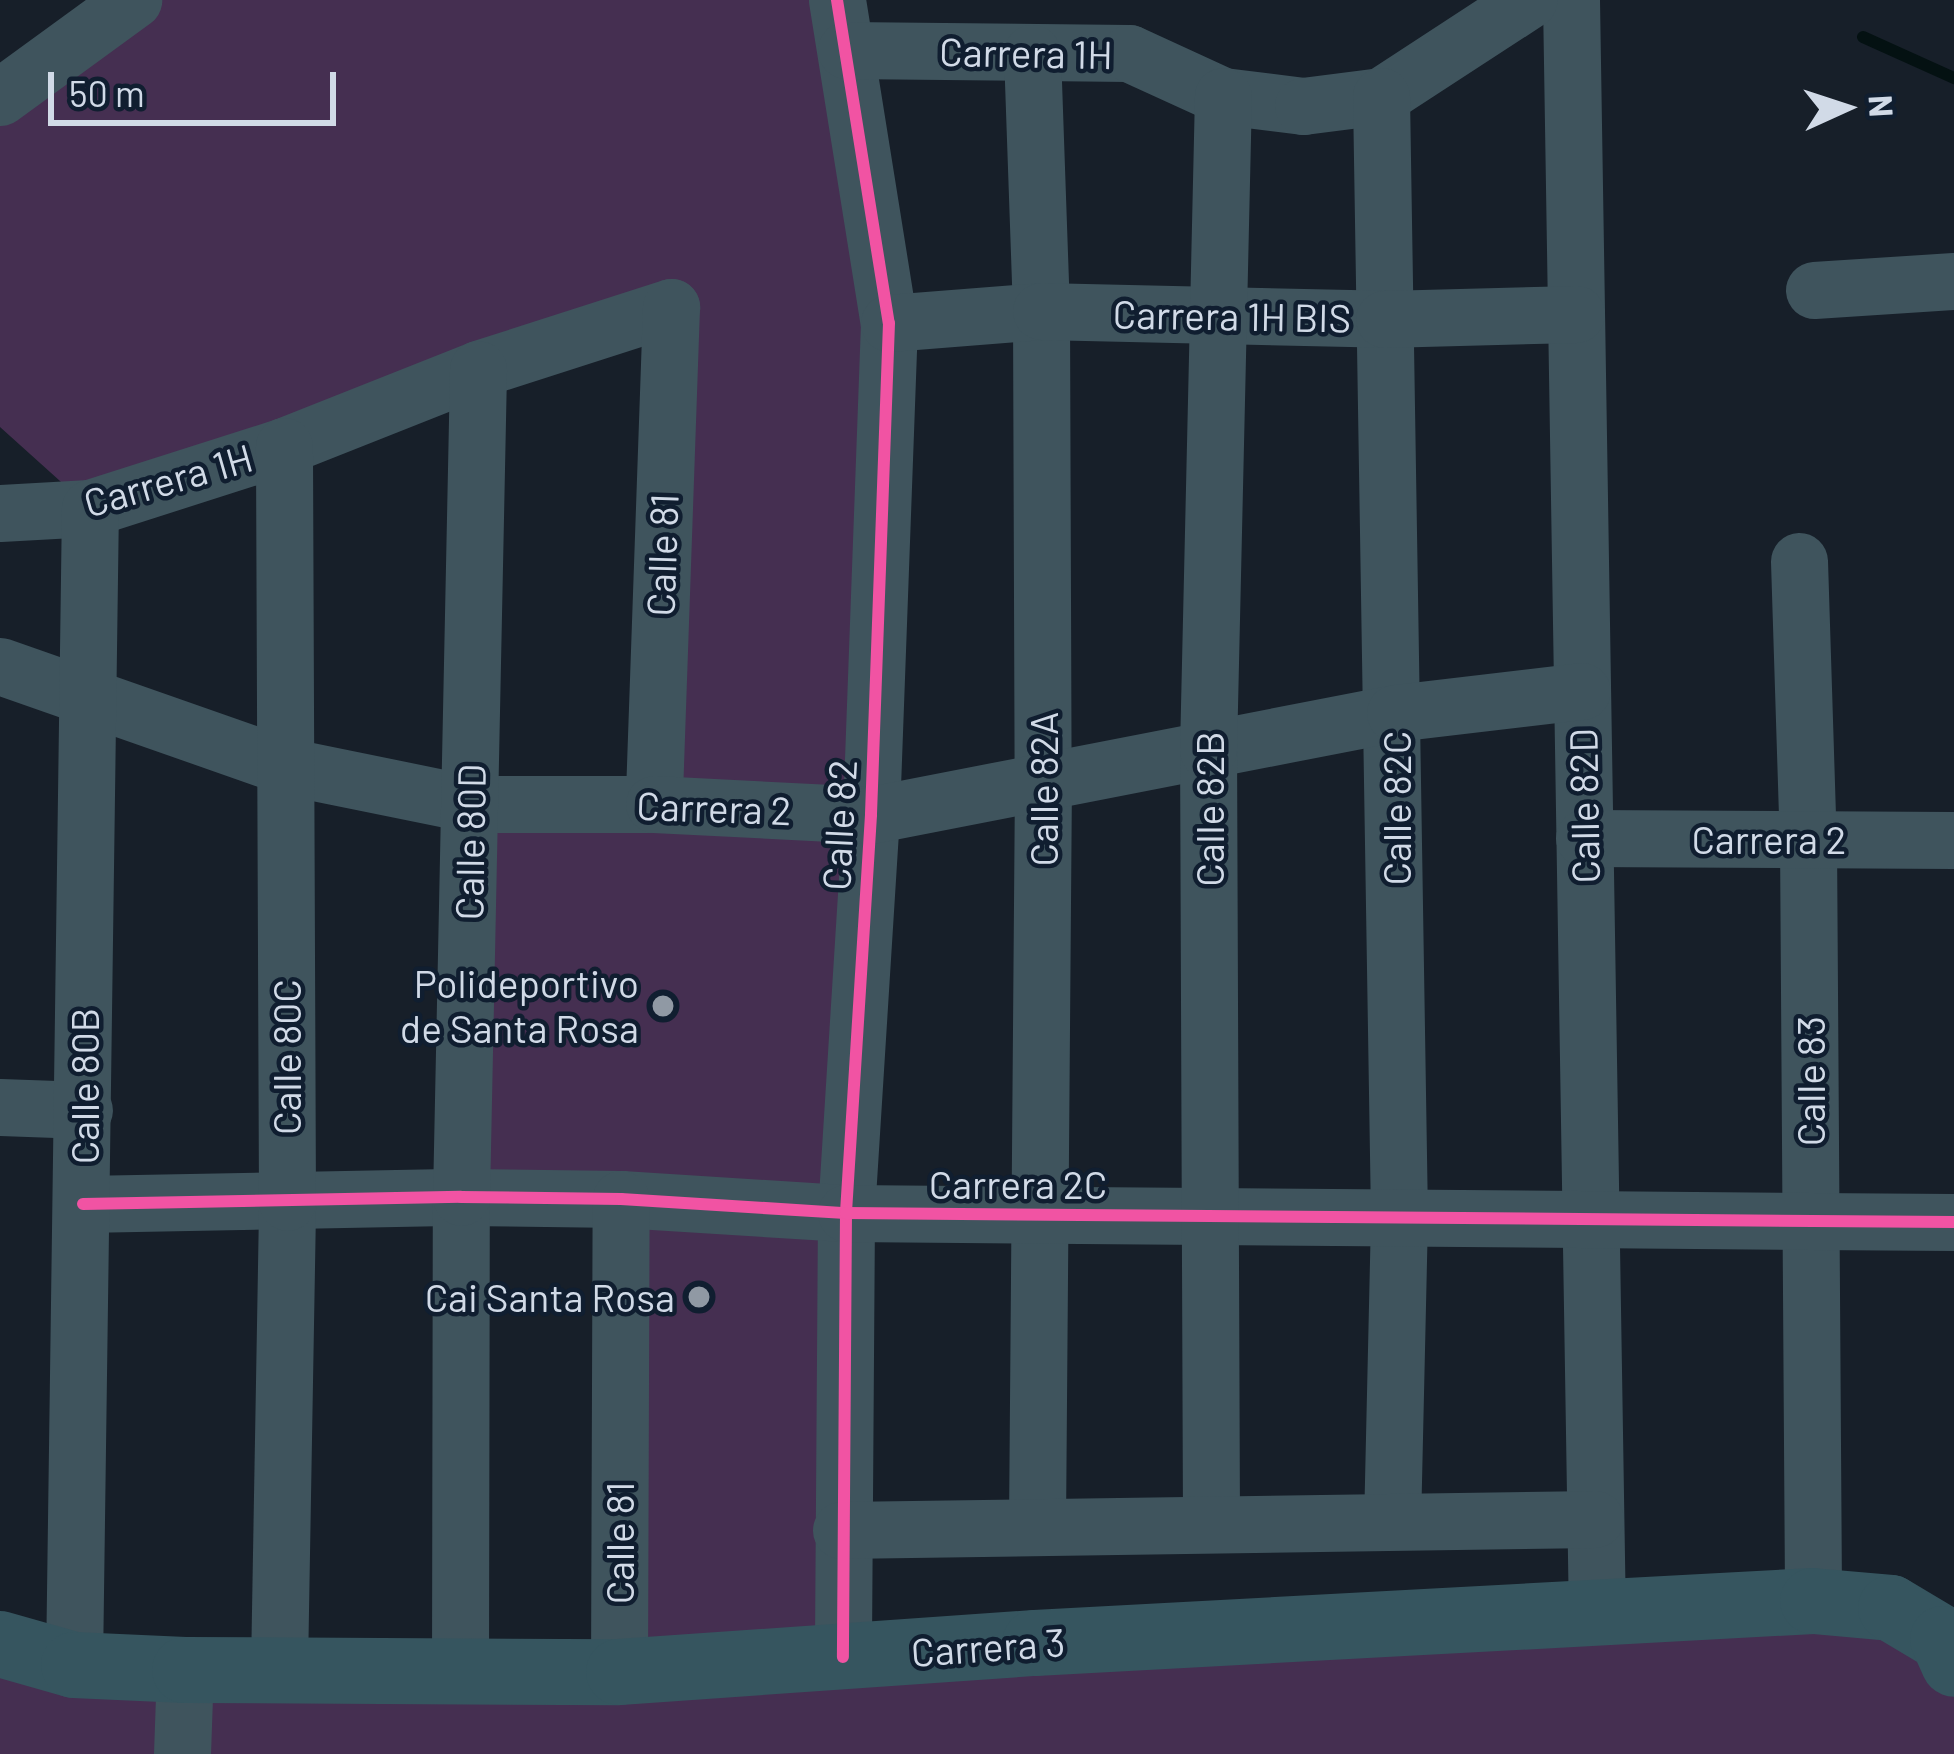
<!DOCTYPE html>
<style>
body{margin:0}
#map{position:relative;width:1954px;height:1754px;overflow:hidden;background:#171f29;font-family:Barlow,sans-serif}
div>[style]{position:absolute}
.green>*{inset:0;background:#452f51}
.stream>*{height:12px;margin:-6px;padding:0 6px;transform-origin:6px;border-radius:6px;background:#041112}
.minor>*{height:57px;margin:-28.5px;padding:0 28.5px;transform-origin:28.5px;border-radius:28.5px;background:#3f545d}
.major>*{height:66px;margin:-33px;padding:0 33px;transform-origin:33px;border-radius:33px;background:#36555f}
.cycleway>*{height:12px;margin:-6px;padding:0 6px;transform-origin:6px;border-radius:6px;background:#f153a3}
.dots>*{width:33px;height:33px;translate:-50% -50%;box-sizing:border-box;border:6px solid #101e30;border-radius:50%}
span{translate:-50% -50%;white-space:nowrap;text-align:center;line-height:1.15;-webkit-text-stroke:9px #101e30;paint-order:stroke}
.street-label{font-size:39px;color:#d1dae7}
.poi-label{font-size:39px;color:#d1dae7}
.right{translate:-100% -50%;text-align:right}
.north{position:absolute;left:1786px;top:48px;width:120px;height:120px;-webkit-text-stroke:9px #101e30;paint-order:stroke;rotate:87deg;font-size:33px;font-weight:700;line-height:48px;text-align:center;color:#d1dae7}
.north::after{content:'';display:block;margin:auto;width:42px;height:54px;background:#d1dae7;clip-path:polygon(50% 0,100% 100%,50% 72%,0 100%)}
.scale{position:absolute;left:48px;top:72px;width:288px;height:54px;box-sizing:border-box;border:6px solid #d1dae7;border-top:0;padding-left:15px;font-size:36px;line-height:42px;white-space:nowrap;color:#d1dae7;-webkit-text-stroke:9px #101e30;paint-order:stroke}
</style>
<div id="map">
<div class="green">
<div style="clip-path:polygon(133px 0,837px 0,889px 323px,843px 1657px,1814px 1606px,1954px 1673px,1954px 1754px,0 1754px,0 1644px,619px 1671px,621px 1204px,461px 1197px,472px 804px,654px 803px,671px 308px,90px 508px,0 427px,0 90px)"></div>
</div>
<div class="stream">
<div style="left:1863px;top:37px;width:100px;rotate:24.3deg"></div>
</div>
<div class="minor">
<div style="left:837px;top:0;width:327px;rotate:80.9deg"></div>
<div style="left:889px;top:323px;width:492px;rotate:92.1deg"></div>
<div style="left:871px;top:815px;width:399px;rotate:93.6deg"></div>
<div style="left:846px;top:1213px;width:444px;rotate:90.4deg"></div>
<div style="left:1571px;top:0;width:1611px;rotate:89.08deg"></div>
<div style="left:846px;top:50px;width:283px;rotate:0.6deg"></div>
<div style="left:1129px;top:53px;width:103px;rotate:24.6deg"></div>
<div style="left:1223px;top:96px;width:81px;rotate:7.1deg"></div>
<div style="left:1303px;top:106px;width:79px;rotate:-7.3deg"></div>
<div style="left:1381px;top:96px;width:176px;rotate:-33.1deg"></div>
<div style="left:1032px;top:53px;width:258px;rotate:88deg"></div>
<div style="left:1041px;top:311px;width:468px;rotate:89.8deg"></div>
<div style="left:1043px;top:779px;width:747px;rotate:90.46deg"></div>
<div style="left:1381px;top:96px;width:1121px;rotate:89.08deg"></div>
<div style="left:1399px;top:1217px;width:304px;rotate:91.3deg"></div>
<div style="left:0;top:97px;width:165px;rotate:-36.1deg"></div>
<div style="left:1814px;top:290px;width:140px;rotate:-3.7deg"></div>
<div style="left:889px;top:323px;width:152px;rotate:-4.5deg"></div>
<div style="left:1041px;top:311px;width:343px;rotate:1.3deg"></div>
<div style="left:1384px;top:319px;width:192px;rotate:-1.5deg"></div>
<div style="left:0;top:513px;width:90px;rotate:-3.2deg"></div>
<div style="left:90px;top:508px;width:204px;rotate:-17.7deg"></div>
<div style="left:284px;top:446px;width:209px;rotate:-21.6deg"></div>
<div style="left:478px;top:369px;width:203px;rotate:-17.8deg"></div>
<div style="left:671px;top:307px;width:497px;rotate:92deg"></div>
<div style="left:1799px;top:561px;width:279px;rotate:88.2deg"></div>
<div style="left:1808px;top:840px;width:761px;rotate:89.62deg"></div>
<div style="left:0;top:666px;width:302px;rotate:19.3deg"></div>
<div style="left:285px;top:766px;width:191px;rotate:11.5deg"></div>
<div style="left:472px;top:804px;width:182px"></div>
<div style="left:654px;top:804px;width:217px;rotate:2.9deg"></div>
<div style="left:871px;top:815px;width:534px;rotate:-11.02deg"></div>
<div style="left:1395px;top:713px;width:188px;rotate:-6.7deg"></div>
<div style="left:1584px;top:838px;width:370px;rotate:0.3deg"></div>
<div style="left:0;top:1107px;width:84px;rotate:2deg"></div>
<div style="left:83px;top:1204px;width:378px;rotate:-1.1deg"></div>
<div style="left:461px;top:1197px;width:160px;rotate:0.7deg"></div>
<div style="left:621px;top:1199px;width:225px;rotate:3.6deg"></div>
<div style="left:846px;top:1213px;width:1108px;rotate:0.47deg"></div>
<div style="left:1211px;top:1522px;width:772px;rotate:-90.22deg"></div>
<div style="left:1208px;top:750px;width:654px;rotate:-88.69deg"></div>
<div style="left:841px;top:1530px;width:754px;rotate:-0.84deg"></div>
<div style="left:74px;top:1665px;width:1157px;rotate:-89.21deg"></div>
<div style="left:279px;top:1668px;width:466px;rotate:-89deg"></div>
<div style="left:287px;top:1202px;width:756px;rotate:-90.23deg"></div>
<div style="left:619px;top:1672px;width:473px;rotate:-89.8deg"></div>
<div style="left:460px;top:1674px;width:477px;rotate:-89.9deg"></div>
<div style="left:461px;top:1197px;width:828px;rotate:-88.82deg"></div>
<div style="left:182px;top:1754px;width:84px;rotate:-88deg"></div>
</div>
<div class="major">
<div style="left:0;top:1644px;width:77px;rotate:15.8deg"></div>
<div style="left:74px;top:1665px;width:111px;rotate:2.6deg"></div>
<div style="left:185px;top:1670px;width:434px;rotate:0.3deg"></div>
<div style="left:619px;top:1672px;width:417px;rotate:-4deg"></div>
<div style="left:1035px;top:1643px;width:779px;rotate:-3.09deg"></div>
<div style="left:1813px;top:1601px;width:78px;rotate:5.1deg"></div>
<div style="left:1891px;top:1608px;width:61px;rotate:30.8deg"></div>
<div style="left:1943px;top:1639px;width:27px;rotate:66deg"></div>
</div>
<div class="cycleway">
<div style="left:837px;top:0;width:327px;rotate:80.9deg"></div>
<div style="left:889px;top:323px;width:492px;rotate:92.1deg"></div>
<div style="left:871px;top:815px;width:399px;rotate:93.6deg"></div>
<div style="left:846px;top:1213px;width:444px;rotate:90.4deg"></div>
<div style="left:83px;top:1204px;width:378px;rotate:-1.1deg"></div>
<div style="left:461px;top:1197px;width:160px;rotate:0.7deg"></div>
<div style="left:621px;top:1199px;width:225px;rotate:3.6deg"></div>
<div style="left:846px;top:1213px;width:1108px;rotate:0.47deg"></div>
</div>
<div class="dots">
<div style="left:663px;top:1006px;background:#9099a4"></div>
<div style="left:699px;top:1297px;background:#9099a4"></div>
</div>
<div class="street-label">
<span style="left:1026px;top:53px;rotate:1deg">Carrera 1H</span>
<span style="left:1232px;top:316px;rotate:1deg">Carrera 1H BIS</span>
<span style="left:168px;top:480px;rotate:-16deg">Carrera 1H</span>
<span style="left:662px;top:555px;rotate:-88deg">Calle 81</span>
<span style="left:1043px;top:789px;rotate:-90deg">Calle 82A</span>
<span style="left:1584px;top:806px;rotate:-91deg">Calle 82D</span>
<span style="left:714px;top:808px;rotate:2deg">Carrera 2</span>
<span style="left:1396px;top:808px;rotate:-90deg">Calle 82C</span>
<span style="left:1209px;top:809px;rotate:-90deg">Calle 82B</span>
<span style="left:839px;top:825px;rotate:-87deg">Calle 82</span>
<span style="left:1769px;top:839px">Carrera 2</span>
<span style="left:470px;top:842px;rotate:-89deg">Calle 80D</span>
<span style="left:286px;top:1057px;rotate:-90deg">Calle 80C</span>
<span style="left:1810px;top:1081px;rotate:-90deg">Calle 83</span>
<span style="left:84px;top:1086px;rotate:-90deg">Calle 80B</span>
<span style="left:1018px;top:1184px">Carrera 2C</span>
<span style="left:619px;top:1543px;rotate:-90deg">Calle 81</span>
<span style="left:988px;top:1647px;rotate:-4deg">Carrera 3</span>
</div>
<div class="poi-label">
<span class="right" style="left:639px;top:1006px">Polideportivo<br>de Santa Rosa</span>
<span class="right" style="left:675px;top:1297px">Cai Santa Rosa</span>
</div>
<div class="north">N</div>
<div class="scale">50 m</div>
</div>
